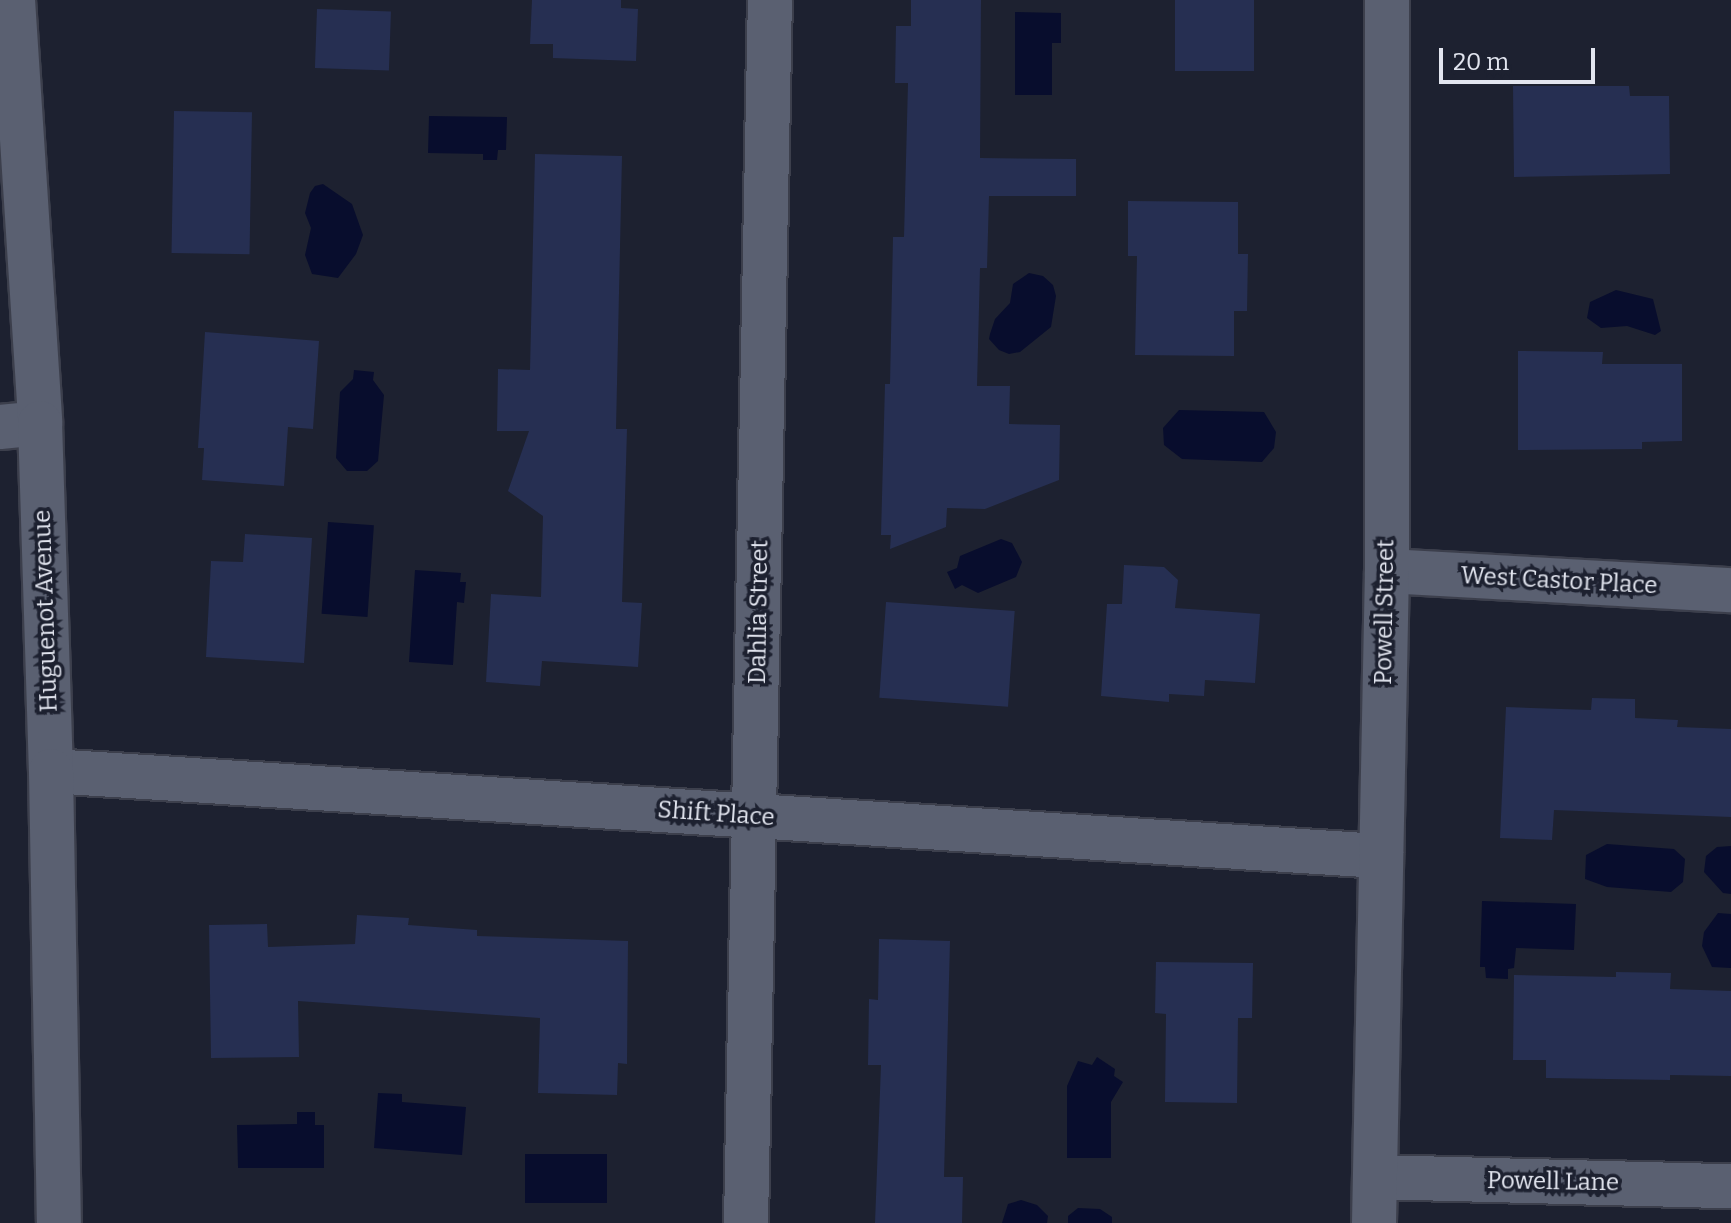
<!DOCTYPE html>
<style>
body{margin:0}
#map{position:relative;width:1731px;height:1223px;overflow:hidden;background:#1d2130;font-family:Bitter,serif}
div>[style]{position:absolute}
.water>*{inset:0;background:#080d2d;transform-origin:0 0}
.building>*{inset:0;background:#262f52;transform-origin:0 0}
.roads{filter:drop-shadow(2px 0 #3c3f4c) drop-shadow(-2px 0 #3c3f4c) drop-shadow(0 2px #3c3f4c) drop-shadow(0 -2px #3c3f4c)}
.street>*{height:44px;margin:-22px;padding:0 22px;transform-origin:22px;border-radius:22px;background:#5a6071}
.secondary>*{height:44px;margin:-22px;padding:0 22px;transform-origin:22px;border-radius:22px;background:#5a6071}
span{translate:-50% -50%;white-space:nowrap;text-align:center;line-height:1.15;-webkit-text-stroke:7px #1d2130;paint-order:stroke}
.street-label{font-size:24px;color:#e2e5ef}
.scale{position:absolute;left:1439px;top:48px;width:156px;height:36px;box-sizing:border-box;border:4px solid #e2e5ef;border-top:0;padding-left:10px;font-size:24px;line-height:28px;white-space:nowrap;color:#e2e5ef;-webkit-text-stroke:6px #1d2130;paint-order:stroke}
</style>
<div id="map">
<div class="water">
<div style="clip-path:polygon(1015px 12px,1061px 13px,1061px 43px,1052px 43px,1052px 95px,1015px 95px)"></div>
<div style="clip-path:polygon(429px 116px,507px 117px,506px 150px,498px 150px,497px 160px,483px 160px,483px 154px,428px 153px)"></div>
<div style="clip-path:polygon(323px 184px,352px 204px,363px 235px,356px 254px,338px 278px,312px 274px,305px 255px,311px 228px,305px 213px,310px 193px,315px 186px)"></div>
<div style="clip-path:polygon(1029px 273px,1043px 276px,1053px 285px,1056px 296px,1051px 327px,1020px 352px,1009px 354px,999px 350px,989px 339px,990px 334px,995px 319px,1010px 303px,1013px 284px)"></div>
<div style="clip-path:polygon(1616px 290px,1653px 299px,1661px 331px,1655px 335px,1627px 326px,1601px 328px,1587px 318px,1590px 302px)"></div>
<div style="clip-path:polygon(354px 370px,374px 372px,373px 380px,384px 395px,378px 461px,367px 471px,347px 471px,336px 458px,340px 392px,353px 379px)"></div>
<div style="clip-path:polygon(1179px 410px,1264px 412px,1276px 432px,1274px 448px,1262px 462px,1182px 459px,1164px 445px,1163px 428px)"></div>
<div style="left:328px;top:522px;width:46px;height:92px;rotate:4deg"></div>
<div style="clip-path:polygon(1001px 539px,1012px 543px,1022px 562px,1016px 577px,978px 593px,962px 585px,955px 589px,947px 572px,957px 568px,960px 556px)"></div>
<div style="clip-path:polygon(415px 570px,461px 573px,460px 582px,466px 582px,464px 603px,457px 602px,453px 665px,409px 662px)"></div>
<div style="clip-path:polygon(1607px 844px,1674px 849px,1685px 859px,1683px 882px,1671px 892px,1607px 887px,1585px 879px,1586px 855px)"></div>
<div style="clip-path:polygon(1731px 846px,1731px 894px,1723px 893px,1704px 872px,1706px 856px,1717px 847px)"></div>
<div style="clip-path:polygon(1482px 901px,1576px 904px,1574px 950px,1516px 948px,1514px 968px,1508px 969px,1508px 979px,1486px 978px,1485px 967px,1480px 967px)"></div>
<div style="clip-path:polygon(1718px 913px,1731px 914px,1731px 968px,1712px 967px,1702px 946px,1704px 932px)"></div>
<div style="clip-path:polygon(1097px 1057px,1115px 1069px,1114px 1076px,1123px 1082px,1111px 1102px,1111px 1158px,1067px 1158px,1067px 1086px,1078px 1061px,1092px 1065px)"></div>
<div style="clip-path:polygon(378px 1093px,402px 1094px,402px 1102px,466px 1107px,462px 1155px,374px 1148px)"></div>
<div style="clip-path:polygon(297px 1112px,315px 1112px,315px 1125px,324px 1125px,324px 1168px,238px 1168px,237px 1125px,297px 1124px)"></div>
<div style="left:525px;top:1154px;width:82px;height:49px"></div>
<div style="clip-path:polygon(1021px 1200px,1037px 1205px,1048px 1216px,1047px 1223px,1002px 1223px,1008px 1204px)"></div>
<div style="clip-path:polygon(1078px 1208px,1100px 1209px,1112px 1217px,1112px 1223px,1068px 1223px,1068px 1216px)"></div>
</div>
<div class="building">
<div style="clip-path:polygon(532px 0,621px 0,621px 8px,638px 9px,636px 61px,553px 58px,553px 44px,530px 44px)"></div>
<div style="clip-path:polygon(911px 0,981px 0,980px 158px,1076px 159px,1076px 196px,989px 196px,987px 268px,980px 268px,977px 386px,1010px 386px,1009px 424px,1060px 425px,1059px 480px,985px 509px,947px 508px,946px 527px,890px 549px,891px 535px,881px 535px,885px 384px,890px 384px,893px 237px,904px 237px,908px 83px,895px 83px,896px 26px,911px 26px)"></div>
<div style="left:1175px;top:0;width:79px;height:71px"></div>
<div style="left:317px;top:9px;width:74px;height:59px;rotate:2deg"></div>
<div style="clip-path:polygon(1513px 86px,1629px 86px,1630px 96px,1669px 96px,1670px 174px,1514px 177px)"></div>
<div style="left:174px;top:111px;width:78px;height:142px;rotate:1deg"></div>
<div style="clip-path:polygon(535px 154px,622px 156px,616px 429px,627px 429px,622px 602px,642px 603px,638px 667px,542px 661px,540px 686px,486px 682px,491px 594px,541px 597px,543px 516px,508px 491px,529px 431px,497px 431px,498px 369px,530px 370px)"></div>
<div style="clip-path:polygon(1128px 201px,1238px 202px,1238px 254px,1248px 254px,1247px 311px,1234px 311px,1234px 356px,1135px 355px,1137px 256px,1128px 256px)"></div>
<div style="clip-path:polygon(205px 332px,319px 341px,313px 429px,288px 427px,284px 486px,202px 480px,204px 448px,198px 448px)"></div>
<div style="clip-path:polygon(1518px 351px,1603px 352px,1602px 364px,1682px 364px,1682px 441px,1642px 442px,1642px 449px,1518px 450px)"></div>
<div style="clip-path:polygon(245px 534px,312px 538px,304px 663px,206px 657px,211px 561px,243px 562px)"></div>
<div style="clip-path:polygon(1124px 565px,1164px 567px,1178px 580px,1175px 608px,1260px 614px,1255px 683px,1205px 680px,1204px 696px,1169px 694px,1169px 702px,1101px 696px,1107px 604px,1122px 604px)"></div>
<div style="left:886px;top:602px;width:129px;height:96px;rotate:4deg"></div>
<div style="clip-path:polygon(1592px 698px,1635px 699px,1635px 718px,1678px 720px,1677px 727px,1731px 729px,1731px 817px,1554px 810px,1552px 840px,1500px 838px,1506px 707px,1591px 710px)"></div>
<div style="clip-path:polygon(357px 915px,409px 918px,408px 925px,477px 930px,477px 936px,628px 941px,627px 1064px,618px 1063px,617px 1095px,538px 1093px,540px 1018px,298px 1001px,299px 1057px,211px 1058px,209px 925px,267px 924px,268px 947px,355px 944px)"></div>
<div style="clip-path:polygon(879px 939px,950px 941px,944px 1177px,963px 1177px,962px 1223px,875px 1223px,881px 1065px,868px 1065px,869px 999px,878px 1000px)"></div>
<div style="clip-path:polygon(1156px 962px,1253px 963px,1252px 1018px,1238px 1018px,1237px 1103px,1165px 1102px,1166px 1014px,1155px 1013px)"></div>
<div style="clip-path:polygon(1616px 972px,1671px 973px,1670px 989px,1731px 991px,1731px 1076px,1670px 1075px,1670px 1080px,1546px 1078px,1546px 1060px,1513px 1060px,1514px 975px,1616px 977px)"></div>
</div>
<div class="roads">
<div class="street">
<div style="left:0;top:427px;width:40px;rotate:-5.7deg"></div>
<div style="left:1387px;top:571px;width:345px;rotate:3.2deg"></div>
<div style="left:51px;top:771px;width:1333px;rotate:3.66deg"></div>
<div style="left:1376px;top:1177px;width:355px;rotate:1.5deg"></div>
<div style="left:746px;top:1223px;width:1223px;rotate:-88.88deg"></div>
<div style="left:1374px;top:1223px;width:652px;rotate:-88.86deg"></div>
<div style="left:1387px;top:571px;width:571px;rotate:-90deg"></div>
</div>
<div class="secondary">
<div style="left:13px;top:0;width:424px;rotate:86.3deg"></div>
<div style="left:40px;top:423px;width:348px;rotate:88.2deg"></div>
<div style="left:51px;top:771px;width:452px;rotate:89deg"></div>
</div>
</div>
<div class="street-label">
<span style="left:1559px;top:581px;rotate:3deg">West Castor Place</span>
<span style="left:46px;top:611px;rotate:-92deg">Huguenot Avenue</span>
<span style="left:759px;top:612px;rotate:-89deg">Dahlia Street</span>
<span style="left:1385px;top:612px;rotate:-89deg">Powell Street</span>
<span style="left:716px;top:814px;rotate:4deg">Shift Place</span>
<span style="left:1553px;top:1182px;rotate:1deg">Powell Lane</span>
</div>
<div class="scale">20 m</div>
</div>
